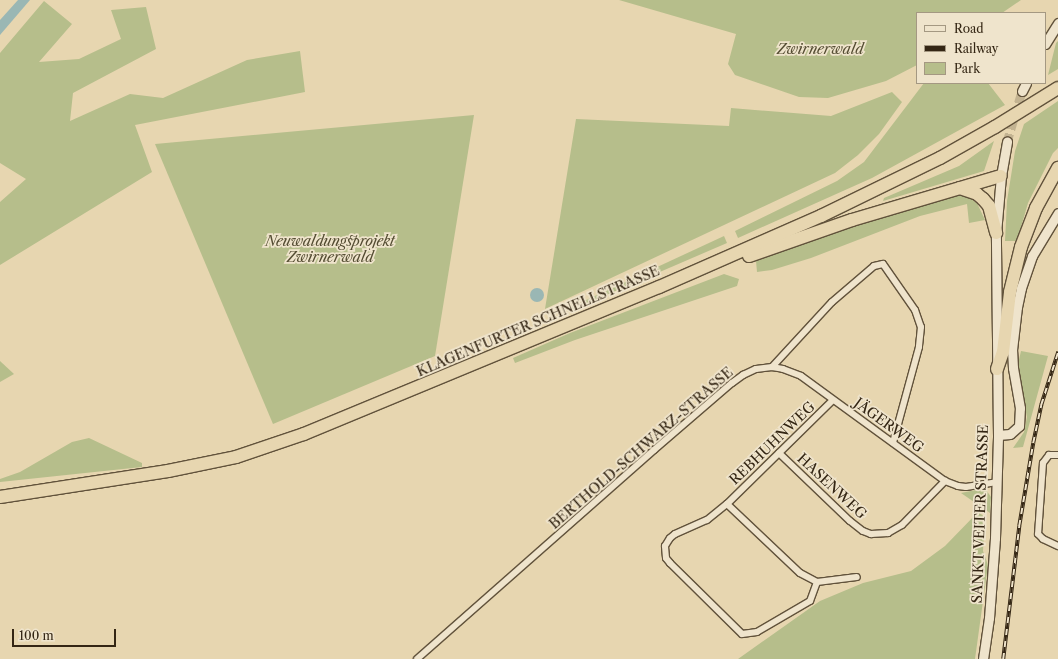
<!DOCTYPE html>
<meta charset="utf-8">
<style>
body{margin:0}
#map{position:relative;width:1058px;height:659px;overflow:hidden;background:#e7d6b0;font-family:"Libre Caslon Text",serif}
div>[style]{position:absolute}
.green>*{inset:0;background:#b6be8b}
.water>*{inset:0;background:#9ab7b4}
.round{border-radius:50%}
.secondary-tunnel>*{height:9px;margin-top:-4.5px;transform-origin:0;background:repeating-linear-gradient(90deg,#c3b391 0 9px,transparent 0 13.5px)}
.roads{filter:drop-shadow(1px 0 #61523b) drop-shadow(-1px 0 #61523b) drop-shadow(0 1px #61523b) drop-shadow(0 -1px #61523b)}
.street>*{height:6px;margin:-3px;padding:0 3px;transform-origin:3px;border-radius:3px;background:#efe4cc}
.secondary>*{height:9px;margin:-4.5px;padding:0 4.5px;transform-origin:4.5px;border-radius:4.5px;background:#efe4cc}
.highway>*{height:12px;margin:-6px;padding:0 6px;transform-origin:6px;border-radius:6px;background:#e7d6b0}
.rail>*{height:3.5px;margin-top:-1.75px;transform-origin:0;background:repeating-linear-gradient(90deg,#efe4cc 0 6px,#342614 0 12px);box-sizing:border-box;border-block:1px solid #342614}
span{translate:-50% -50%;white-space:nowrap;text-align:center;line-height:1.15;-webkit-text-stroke:3.5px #efe4cc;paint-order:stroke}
.park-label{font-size:14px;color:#544c32;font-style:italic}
.street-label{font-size:14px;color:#342614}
.legend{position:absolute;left:916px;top:12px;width:130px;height:72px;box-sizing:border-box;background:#efe4cc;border:1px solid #a49882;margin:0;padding:5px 7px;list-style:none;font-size:12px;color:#342614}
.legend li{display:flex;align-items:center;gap:8px;height:20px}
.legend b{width:20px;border:1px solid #a49882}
.scale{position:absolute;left:12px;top:629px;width:104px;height:18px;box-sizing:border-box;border:2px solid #342614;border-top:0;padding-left:5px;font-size:12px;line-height:14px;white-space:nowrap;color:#342614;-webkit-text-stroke:3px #efe4cc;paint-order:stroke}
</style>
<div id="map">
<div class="green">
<div style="clip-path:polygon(619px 0,1021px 0,1002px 13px,917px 13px,917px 65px,886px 81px,828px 98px,799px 97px,735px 75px,728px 64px,736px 34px)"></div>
<div style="clip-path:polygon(44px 1px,72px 24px,39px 62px,79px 59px,121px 39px,111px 10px,146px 7px,156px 49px,73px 93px,70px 121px,130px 94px,163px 98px,247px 60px,300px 51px,305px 92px,135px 125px,152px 172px,0 265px,0 202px,26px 179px,0 163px,0 53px)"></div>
<div style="clip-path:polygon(1058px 41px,1058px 69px,1048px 75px,1056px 43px)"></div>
<div style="clip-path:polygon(924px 83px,988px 83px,1005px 105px,872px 178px,738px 238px,735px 231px,837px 181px,864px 162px)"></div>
<div style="clip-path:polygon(892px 92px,902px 102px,879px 134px,858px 155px,835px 173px,545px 309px,576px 119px,729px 126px,731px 108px,831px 116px)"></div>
<div style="clip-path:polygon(1058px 101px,1058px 148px,1053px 153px,1028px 203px,1017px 241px,1005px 241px,1007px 201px,1015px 151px,1024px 124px)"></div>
<div style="clip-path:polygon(474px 115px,435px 356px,273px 424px,155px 144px)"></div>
<div style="clip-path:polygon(994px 141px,984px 171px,883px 201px,884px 198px,959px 166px)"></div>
<div style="clip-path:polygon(952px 196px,967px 196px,977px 203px,985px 220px,969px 223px,967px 204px,920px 216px,811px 258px,772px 270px,757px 272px,756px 261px,835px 232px)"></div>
<div style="clip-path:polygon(724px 236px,727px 243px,567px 312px,571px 307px)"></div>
<div style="clip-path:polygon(724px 274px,739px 279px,737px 286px,575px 340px,515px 363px,513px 358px,570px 333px)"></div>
<div style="clip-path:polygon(1021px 351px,1048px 356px,1023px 447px,1013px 448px,1024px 432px,1027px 417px,1018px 374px,1018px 364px)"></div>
<div style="clip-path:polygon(0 361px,14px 374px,0 382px)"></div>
<div style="clip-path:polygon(89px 438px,142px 463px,142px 467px,0 482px,0 479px,20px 472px,72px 442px)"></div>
<div style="clip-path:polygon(981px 489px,987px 491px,991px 497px,990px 513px,961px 493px)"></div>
<div style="clip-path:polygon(978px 512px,985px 517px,983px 551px,988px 565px,975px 659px,738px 659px,820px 601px,863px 583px,911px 571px,945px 546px)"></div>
</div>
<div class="water">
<div style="clip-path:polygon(18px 0,30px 0,0 35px,0 20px)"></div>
<div class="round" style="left:530px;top:288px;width:14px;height:14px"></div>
</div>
<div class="secondary-tunnel">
<div style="left:1007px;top:142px;width:53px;rotate:-73.6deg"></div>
</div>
<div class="roads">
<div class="street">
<div style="left:772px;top:367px;width:88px;rotate:-47.3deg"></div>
<div style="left:832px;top:302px;width:55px;rotate:-40.6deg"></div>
<div style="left:874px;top:266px;width:9px;rotate:-13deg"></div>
<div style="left:883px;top:264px;width:56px;rotate:55.2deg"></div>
<div style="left:915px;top:310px;width:18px;rotate:71deg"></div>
<div style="left:921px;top:327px;width:20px;rotate:96deg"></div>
<div style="left:919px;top:347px;width:99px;rotate:105.2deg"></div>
<div style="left:779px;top:453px;width:98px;rotate:43.8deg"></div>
<div style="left:850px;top:521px;width:16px;rotate:38deg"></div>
<div style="left:863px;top:531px;width:9px;rotate:21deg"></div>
<div style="left:871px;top:534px;width:17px;rotate:-3deg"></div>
<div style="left:888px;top:533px;width:16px;rotate:-30deg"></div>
<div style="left:902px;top:525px;width:62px;rotate:-45.7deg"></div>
<div style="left:1058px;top:455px;width:9px;rotate:180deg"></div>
<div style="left:1049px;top:455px;width:10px;rotate:127deg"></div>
<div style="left:1043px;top:463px;width:71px;rotate:94deg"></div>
<div style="left:1038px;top:534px;width:7px;rotate:45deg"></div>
<div style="left:1043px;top:539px;width:17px;rotate:25deg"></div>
<div style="left:727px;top:504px;width:100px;rotate:43.4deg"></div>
<div style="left:800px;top:573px;width:19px;rotate:28deg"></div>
<div style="left:817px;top:582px;width:40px;rotate:-7.1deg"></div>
<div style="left:817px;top:582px;width:20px;rotate:110deg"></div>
<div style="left:810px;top:601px;width:61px;rotate:149.7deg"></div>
<div style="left:757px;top:632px;width:15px;rotate:172deg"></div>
<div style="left:742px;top:634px;width:101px;rotate:-135.4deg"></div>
<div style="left:670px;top:563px;width:6px;rotate:-129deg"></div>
<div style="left:666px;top:558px;width:12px;rotate:-95deg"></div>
<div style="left:665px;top:546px;width:9px;rotate:-58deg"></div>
<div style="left:670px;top:538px;width:6px;rotate:-39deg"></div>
<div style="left:675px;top:534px;width:35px;rotate:-24deg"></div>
<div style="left:707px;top:520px;width:26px;rotate:-39deg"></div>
<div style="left:727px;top:504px;width:148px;rotate:-44.5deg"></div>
<div style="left:417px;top:659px;width:316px;rotate:-41.4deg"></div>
<div style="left:654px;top:450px;width:103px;rotate:-40.7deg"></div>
<div style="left:732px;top:383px;width:14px;rotate:-36deg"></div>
<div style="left:743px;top:375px;width:14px;rotate:-25deg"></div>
<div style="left:756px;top:369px;width:16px;rotate:-7deg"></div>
<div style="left:772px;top:367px;width:11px;rotate:10deg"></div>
<div style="left:783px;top:369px;width:19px;rotate:21deg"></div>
<div style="left:801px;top:376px;width:178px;rotate:36.1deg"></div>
<div style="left:945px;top:481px;width:14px;rotate:21deg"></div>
<div style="left:958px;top:486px;width:8px;rotate:7deg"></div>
<div style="left:966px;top:487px;width:31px;rotate:-9deg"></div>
</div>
<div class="secondary">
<div style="left:1045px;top:44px;width:25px;rotate:-58deg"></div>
<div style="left:1022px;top:91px;width:9px;rotate:-63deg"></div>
<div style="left:998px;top:435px;width:12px;rotate:-5deg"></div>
<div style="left:1010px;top:434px;width:12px;rotate:-42deg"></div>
<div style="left:1019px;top:426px;width:18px;rotate:-87deg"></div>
<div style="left:1020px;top:408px;width:41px;rotate:-99.9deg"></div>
<div style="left:1013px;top:368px;width:18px;rotate:-93deg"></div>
<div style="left:1012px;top:350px;width:43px;rotate:-83.4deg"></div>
<div style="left:1017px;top:307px;width:19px;rotate:-78deg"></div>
<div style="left:1021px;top:288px;width:34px;rotate:-71deg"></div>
<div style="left:1032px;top:256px;width:50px;rotate:-58.8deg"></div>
<div style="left:983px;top:659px;width:41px;rotate:-81.7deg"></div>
<div style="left:989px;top:618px;width:80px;rotate:-85.7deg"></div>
<div style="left:995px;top:538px;width:103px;rotate:-88.3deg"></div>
<div style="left:998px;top:435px;width:202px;rotate:-90.6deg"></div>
<div style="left:996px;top:233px;width:57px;rotate:-85deg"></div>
<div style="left:1001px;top:176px;width:35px;rotate:-80deg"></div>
</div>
<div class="highway">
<div style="left:960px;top:188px;width:18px;rotate:19deg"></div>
<div style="left:977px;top:194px;width:8px;rotate:40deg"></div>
<div style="left:983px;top:199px;width:9px;rotate:49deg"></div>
<div style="left:989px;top:206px;width:28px;rotate:75deg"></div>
<div style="left:749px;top:256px;width:109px;rotate:-19.3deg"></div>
<div style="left:852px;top:220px;width:155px;rotate:-16.5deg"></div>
<div style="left:997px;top:369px;width:18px;rotate:-71deg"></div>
<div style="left:1003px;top:352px;width:60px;rotate:-83.3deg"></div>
<div style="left:1010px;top:292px;width:46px;rotate:-76.3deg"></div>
<div style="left:1021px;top:247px;width:42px;rotate:-69deg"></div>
<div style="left:1036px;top:208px;width:46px;rotate:-61.2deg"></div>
<div style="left:0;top:497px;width:170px;rotate:-8.8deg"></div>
<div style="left:168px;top:471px;width:69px;rotate:-11.6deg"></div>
<div style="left:236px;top:457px;width:72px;rotate:-18.7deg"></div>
<div style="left:304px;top:434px;width:384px;rotate:-22.5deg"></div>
<div style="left:659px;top:287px;width:177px;rotate:-23.7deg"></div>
<div style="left:821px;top:216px;width:132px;rotate:-26deg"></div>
<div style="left:940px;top:158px;width:63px;rotate:-29.4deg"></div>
<div style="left:995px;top:127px;width:74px;rotate:-31.8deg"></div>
</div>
</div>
<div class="rail">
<div style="left:1003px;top:659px;width:134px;rotate:-83.1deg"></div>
<div style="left:1019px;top:526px;width:84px;rotate:-80.4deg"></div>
<div style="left:1033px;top:443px;width:39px;rotate:-78deg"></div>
<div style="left:1041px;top:405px;width:56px;rotate:-72.2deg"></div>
</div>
<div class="park-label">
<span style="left:820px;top:49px">Zwirnerwald</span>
<span style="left:330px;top:249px">Neuwaldungsprojekt<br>Zwirnerwald</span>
</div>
<div class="street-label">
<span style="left:538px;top:321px;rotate:-23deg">KLAGENFURTER SCHNELLSTRASSE</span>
<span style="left:889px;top:425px;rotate:36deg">JÄGERWEG</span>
<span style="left:772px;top:443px;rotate:-44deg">REBHUHNWEG</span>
<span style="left:641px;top:448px;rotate:-41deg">BERTHOLD-SCHWARZ-STRASSE</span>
<span style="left:832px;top:486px;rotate:43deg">HASENWEG</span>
<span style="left:980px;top:514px;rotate:-88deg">SANKT VEITER STRASSE</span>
</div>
<ul class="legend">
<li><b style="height:5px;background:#efe4cc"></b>Road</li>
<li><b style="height:5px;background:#342614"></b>Railway</li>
<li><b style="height:11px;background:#b6be8b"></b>Park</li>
</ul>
<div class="scale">100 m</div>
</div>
